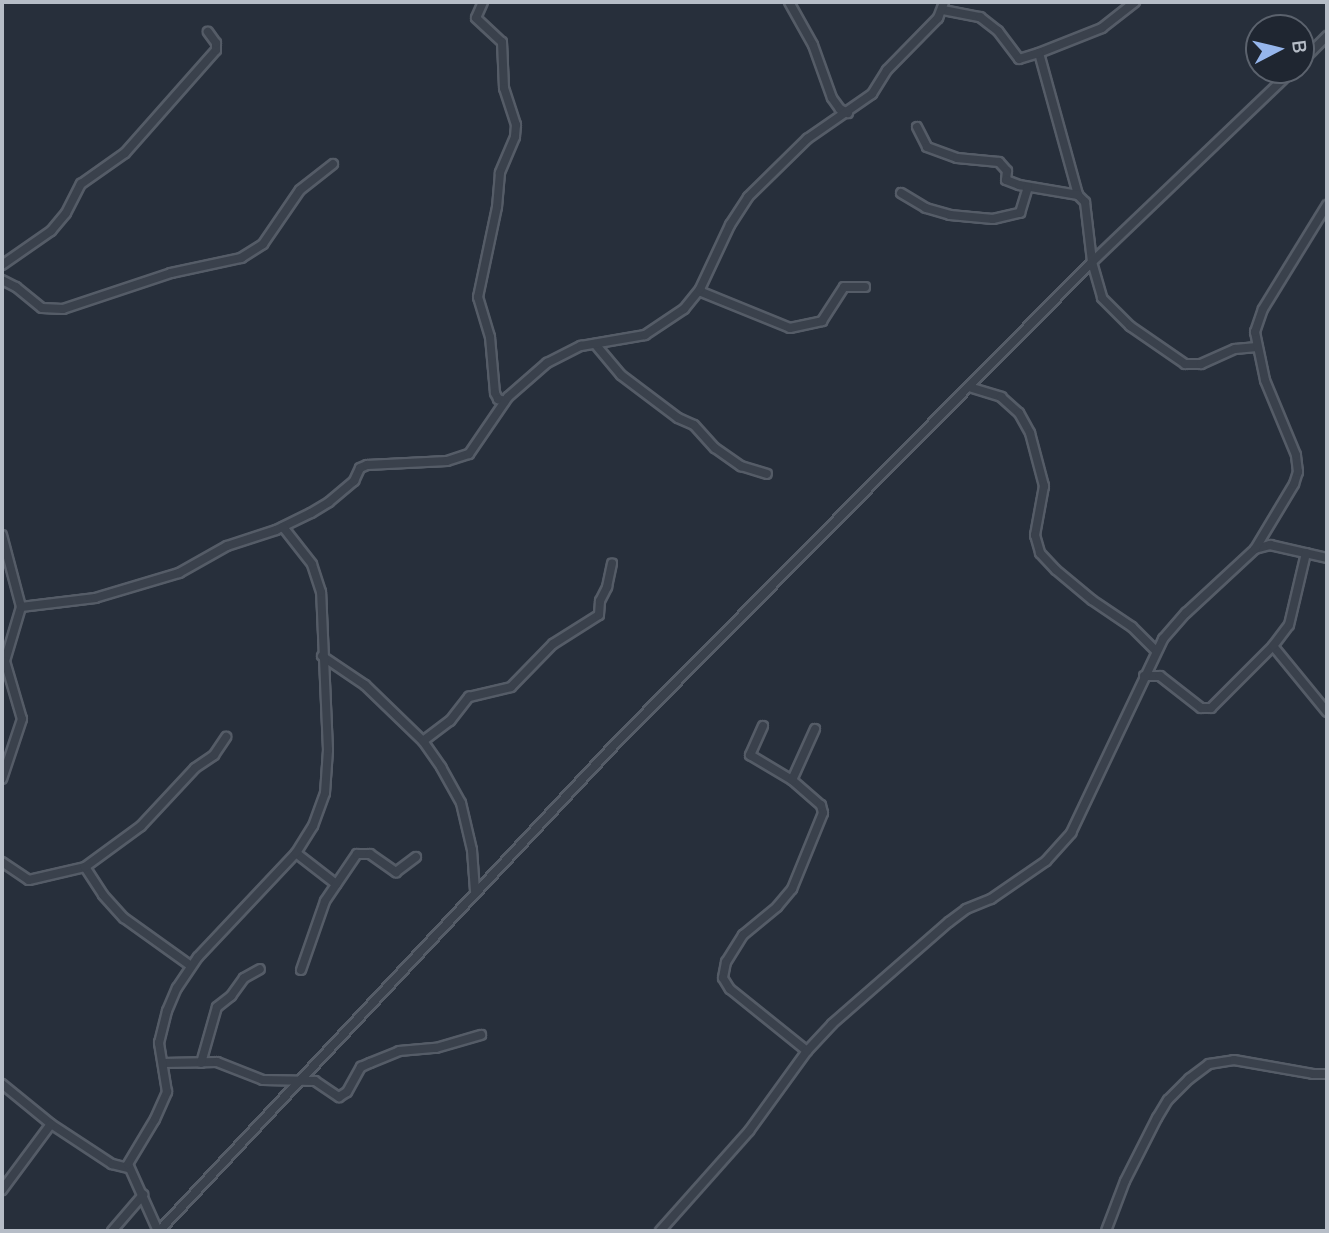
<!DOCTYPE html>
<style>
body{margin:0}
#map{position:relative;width:1329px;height:1233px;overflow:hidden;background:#272f3b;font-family:"Nunito Sans",sans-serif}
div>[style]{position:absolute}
.roads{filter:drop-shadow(2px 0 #555c67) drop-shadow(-2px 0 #555c67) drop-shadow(0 2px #555c67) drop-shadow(0 -2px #555c67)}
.minor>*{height:8px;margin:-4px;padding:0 4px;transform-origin:4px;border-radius:4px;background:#3a414c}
span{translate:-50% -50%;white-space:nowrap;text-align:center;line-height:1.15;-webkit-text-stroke:7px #1f2631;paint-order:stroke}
.frame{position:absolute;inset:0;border:4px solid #b6bdc7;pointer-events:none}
.north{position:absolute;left:1245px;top:14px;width:70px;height:70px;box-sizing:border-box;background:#1f2631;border:2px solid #5b626d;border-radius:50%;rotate:83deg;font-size:19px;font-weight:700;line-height:28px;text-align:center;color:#b6bdc7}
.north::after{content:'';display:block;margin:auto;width:24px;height:32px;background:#96b6ec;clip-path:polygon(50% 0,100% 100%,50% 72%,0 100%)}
</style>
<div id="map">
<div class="roads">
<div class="minor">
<div style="left:483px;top:2px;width:17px;rotate:114deg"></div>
<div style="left:476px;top:18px;width:35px;rotate:43deg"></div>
<div style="left:502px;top:42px;width:46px;rotate:87.5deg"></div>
<div style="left:504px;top:88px;width:39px;rotate:72deg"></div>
<div style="left:516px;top:125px;width:12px;rotate:95deg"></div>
<div style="left:515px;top:137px;width:39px;rotate:113deg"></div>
<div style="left:500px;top:173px;width:34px;rotate:95deg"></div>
<div style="left:497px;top:207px;width:92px;rotate:101.9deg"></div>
<div style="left:478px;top:297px;width:42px;rotate:73.3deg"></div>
<div style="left:490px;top:337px;width:56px;rotate:84.9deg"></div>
<div style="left:495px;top:393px;width:7px;rotate:63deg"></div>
<div style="left:498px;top:399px;width:7px;rotate:16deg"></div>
<div style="left:789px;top:2px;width:49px;rotate:60.8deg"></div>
<div style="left:813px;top:45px;width:56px;rotate:70.3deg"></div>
<div style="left:832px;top:98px;width:14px;rotate:54deg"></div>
<div style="left:840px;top:109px;width:9px;rotate:27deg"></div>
<div style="left:1135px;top:2px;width:42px;rotate:141.8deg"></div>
<div style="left:1102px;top:28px;width:68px;rotate:158.4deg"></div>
<div style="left:1039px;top:53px;width:147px;rotate:74.6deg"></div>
<div style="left:1078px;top:195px;width:10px;rotate:45deg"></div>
<div style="left:1085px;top:202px;width:60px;rotate:83.3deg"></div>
<div style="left:1092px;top:262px;width:37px;rotate:74deg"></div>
<div style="left:1102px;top:298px;width:40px;rotate:45deg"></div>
<div style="left:1130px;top:326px;width:67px;rotate:34.6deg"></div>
<div style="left:1185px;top:364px;width:16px"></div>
<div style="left:1201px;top:364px;width:37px;rotate:-24deg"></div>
<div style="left:1235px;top:349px;width:22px;rotate:-5deg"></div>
<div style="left:943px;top:10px;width:38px;rotate:11deg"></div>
<div style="left:980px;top:17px;width:23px;rotate:38deg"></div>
<div style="left:998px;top:31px;width:35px;rotate:53deg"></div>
<div style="left:1019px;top:59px;width:21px;rotate:-17deg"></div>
<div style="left:1301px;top:62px;width:37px;rotate:-45deg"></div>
<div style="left:917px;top:127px;width:22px;rotate:63deg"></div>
<div style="left:927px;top:147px;width:32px;rotate:20deg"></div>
<div style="left:957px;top:158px;width:42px;rotate:5.4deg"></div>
<div style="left:999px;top:162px;width:12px;rotate:48deg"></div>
<div style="left:1007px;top:171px;width:9px;rotate:96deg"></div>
<div style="left:1006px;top:180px;width:14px;rotate:21deg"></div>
<div style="left:1019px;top:185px;width:60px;rotate:9.6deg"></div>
<div style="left:901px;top:193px;width:29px;rotate:31deg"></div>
<div style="left:926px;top:208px;width:25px;rotate:16deg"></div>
<div style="left:950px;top:215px;width:43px;rotate:5.3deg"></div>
<div style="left:993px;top:219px;width:28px;rotate:-13deg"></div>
<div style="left:1020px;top:213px;width:27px;rotate:-73deg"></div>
<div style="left:2px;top:265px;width:60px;rotate:-34.8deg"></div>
<div style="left:51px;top:231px;width:23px;rotate:-50deg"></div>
<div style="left:66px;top:213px;width:33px;rotate:-63deg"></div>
<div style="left:81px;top:184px;width:54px;rotate:-35.2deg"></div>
<div style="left:125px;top:153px;width:137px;rotate:-48.5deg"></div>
<div style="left:216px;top:50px;width:7px;rotate:-90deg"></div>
<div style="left:216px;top:43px;width:14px;rotate:-126deg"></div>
<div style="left:2px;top:280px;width:16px;rotate:27deg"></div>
<div style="left:16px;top:287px;width:33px;rotate:39deg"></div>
<div style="left:42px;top:308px;width:21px;rotate:3deg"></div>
<div style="left:63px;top:309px;width:114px;rotate:-18.4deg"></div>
<div style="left:171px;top:273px;width:72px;rotate:-12.1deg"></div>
<div style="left:241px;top:258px;width:26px;rotate:-32deg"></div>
<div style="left:263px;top:244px;width:65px;rotate:-55.6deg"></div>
<div style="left:300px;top:190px;width:42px;rotate:-38.2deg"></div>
<div style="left:699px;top:291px;width:98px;rotate:22.1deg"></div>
<div style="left:790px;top:328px;width:33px;rotate:-12deg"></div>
<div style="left:822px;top:321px;width:40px;rotate:-57.1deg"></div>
<div style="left:844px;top:287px;width:21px"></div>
<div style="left:595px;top:344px;width:40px;rotate:50deg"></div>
<div style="left:621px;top:375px;width:71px;rotate:37deg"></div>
<div style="left:678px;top:418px;width:17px;rotate:24deg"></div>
<div style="left:694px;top:425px;width:31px;rotate:48deg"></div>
<div style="left:715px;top:448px;width:32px;rotate:35deg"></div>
<div style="left:741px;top:466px;width:27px;rotate:17deg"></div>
<div style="left:969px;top:387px;width:34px;rotate:17deg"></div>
<div style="left:1001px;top:397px;width:24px;rotate:42deg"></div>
<div style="left:1019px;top:413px;width:23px;rotate:61deg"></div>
<div style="left:1030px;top:433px;width:55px;rotate:75.2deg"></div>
<div style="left:1044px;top:486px;width:50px;rotate:100.4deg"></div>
<div style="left:1035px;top:535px;width:19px;rotate:74deg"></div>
<div style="left:1040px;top:553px;width:23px;rotate:47deg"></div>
<div style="left:1056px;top:570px;width:47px;rotate:39.8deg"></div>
<div style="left:1092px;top:600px;width:48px;rotate:34deg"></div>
<div style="left:1132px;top:627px;width:34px;rotate:45deg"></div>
<div style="left:2px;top:535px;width:74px;rotate:75.2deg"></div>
<div style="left:21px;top:607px;width:56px;rotate:106.5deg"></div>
<div style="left:5px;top:661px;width:60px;rotate:73.7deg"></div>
<div style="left:22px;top:719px;width:63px;rotate:108.4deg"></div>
<div style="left:1255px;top:549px;width:16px;rotate:-15deg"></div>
<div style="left:1270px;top:545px;width:58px;rotate:12.8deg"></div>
<div style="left:21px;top:607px;width:75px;rotate:-6.9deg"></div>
<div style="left:95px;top:598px;width:88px;rotate:-16.6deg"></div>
<div style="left:179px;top:573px;width:55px;rotate:-29.4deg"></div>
<div style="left:227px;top:546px;width:52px;rotate:-18.1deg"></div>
<div style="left:276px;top:530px;width:39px;rotate:-26deg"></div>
<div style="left:311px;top:513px;width:21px;rotate:-31deg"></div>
<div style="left:329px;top:502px;width:33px;rotate:-40deg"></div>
<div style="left:354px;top:481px;width:14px;rotate:-65deg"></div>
<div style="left:360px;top:468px;width:8px;rotate:-23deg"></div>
<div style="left:367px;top:465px;width:80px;rotate:-2.9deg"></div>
<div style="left:447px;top:461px;width:23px;rotate:-18deg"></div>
<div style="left:469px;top:454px;width:69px;rotate:-55.6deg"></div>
<div style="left:508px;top:397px;width:52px;rotate:-41.1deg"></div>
<div style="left:547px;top:363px;width:38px;rotate:-27deg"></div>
<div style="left:581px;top:346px;width:65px;rotate:-9.8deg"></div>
<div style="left:645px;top:335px;width:47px;rotate:-33.7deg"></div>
<div style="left:684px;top:309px;width:26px;rotate:-51deg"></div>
<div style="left:700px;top:289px;width:71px;rotate:-64.9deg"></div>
<div style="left:730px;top:225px;width:33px;rotate:-57deg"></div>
<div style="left:748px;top:197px;width:83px;rotate:-44.5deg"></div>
<div style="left:807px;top:139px;width:79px;rotate:-34.7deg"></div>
<div style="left:872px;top:94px;width:28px;rotate:-58deg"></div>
<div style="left:887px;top:70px;width:73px;rotate:-45.6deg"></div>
<div style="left:938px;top:18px;width:17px;rotate:-69deg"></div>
<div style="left:1273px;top:646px;width:85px;rotate:50.7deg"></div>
<div style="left:322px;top:656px;width:52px;rotate:34deg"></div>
<div style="left:365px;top:685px;width:81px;rotate:44deg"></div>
<div style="left:423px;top:741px;width:32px;rotate:55deg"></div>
<div style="left:441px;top:767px;width:41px;rotate:60.9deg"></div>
<div style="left:461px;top:803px;width:48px;rotate:76.8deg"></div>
<div style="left:472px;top:850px;width:41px;rotate:85.8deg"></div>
<div style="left:1144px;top:676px;width:16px"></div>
<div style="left:1160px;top:676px;width:52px;rotate:38deg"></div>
<div style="left:1201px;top:708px;width:10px"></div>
<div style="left:1211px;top:708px;width:88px;rotate:-45deg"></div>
<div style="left:1273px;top:646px;width:26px;rotate:-53deg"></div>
<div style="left:1289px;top:625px;width:74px;rotate:-76.7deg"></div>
<div style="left:763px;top:726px;width:32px;rotate:114deg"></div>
<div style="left:750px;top:755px;width:49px;rotate:30.8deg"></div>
<div style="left:792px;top:780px;width:38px;rotate:41deg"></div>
<div style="left:821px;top:805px;width:8px;rotate:76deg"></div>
<div style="left:823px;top:813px;width:82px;rotate:112.2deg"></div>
<div style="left:792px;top:889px;width:23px;rotate:130deg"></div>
<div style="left:777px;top:907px;width:44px;rotate:140.5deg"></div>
<div style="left:743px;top:935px;width:32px;rotate:122deg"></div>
<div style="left:726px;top:962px;width:16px;rotate:101deg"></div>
<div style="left:723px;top:978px;width:13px;rotate:58deg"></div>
<div style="left:730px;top:989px;width:99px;rotate:38.8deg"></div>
<div style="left:423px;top:741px;width:34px;rotate:-37deg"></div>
<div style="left:450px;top:721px;width:31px;rotate:-52deg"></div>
<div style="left:469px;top:697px;width:43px;rotate:-13.4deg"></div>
<div style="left:511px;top:687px;width:60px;rotate:-45.7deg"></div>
<div style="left:553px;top:644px;width:54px;rotate:-32.2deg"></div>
<div style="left:599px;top:615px;width:14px;rotate:-86deg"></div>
<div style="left:600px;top:601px;width:16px;rotate:-63deg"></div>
<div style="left:607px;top:587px;width:24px;rotate:-78deg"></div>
<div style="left:792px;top:780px;width:56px;rotate:-65.7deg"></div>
<div style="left:296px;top:853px;width:51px;rotate:37.8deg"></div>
<div style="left:2px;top:862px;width:32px;rotate:34deg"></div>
<div style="left:29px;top:880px;width:57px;rotate:-13.1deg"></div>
<div style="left:85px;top:867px;width:33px;rotate:57deg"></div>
<div style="left:103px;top:895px;width:31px;rotate:48deg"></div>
<div style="left:124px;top:918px;width:82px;rotate:35.6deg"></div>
<div style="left:85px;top:867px;width:69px;rotate:-36.2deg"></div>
<div style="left:141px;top:826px;width:79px;rotate:-47deg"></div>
<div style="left:195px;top:768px;width:23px;rotate:-34deg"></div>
<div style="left:214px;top:755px;width:22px;rotate:-56deg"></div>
<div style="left:301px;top:970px;width:73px;rotate:-70.8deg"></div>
<div style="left:325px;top:901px;width:57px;rotate:-55.8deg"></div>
<div style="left:357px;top:854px;width:13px"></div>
<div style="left:370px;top:854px;width:32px;rotate:35deg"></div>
<div style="left:396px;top:872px;width:25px;rotate:-37deg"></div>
<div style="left:163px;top:1063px;width:54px;rotate:-1.1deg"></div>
<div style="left:217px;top:1062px;width:49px;rotate:21.4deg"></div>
<div style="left:263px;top:1080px;width:52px;rotate:1.1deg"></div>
<div style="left:315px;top:1081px;width:29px;rotate:34deg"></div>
<div style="left:339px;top:1097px;width:9px;rotate:-32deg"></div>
<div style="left:347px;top:1092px;width:29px;rotate:-61deg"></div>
<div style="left:361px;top:1067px;width:10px;rotate:-24deg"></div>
<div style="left:370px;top:1063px;width:31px;rotate:-22deg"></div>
<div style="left:399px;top:1051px;width:37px;rotate:-5deg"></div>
<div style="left:436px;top:1048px;width:47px;rotate:-16.1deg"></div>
<div style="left:201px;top:1063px;width:58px;rotate:-74.1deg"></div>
<div style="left:217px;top:1007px;width:18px;rotate:-38deg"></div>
<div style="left:231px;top:996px;width:22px;rotate:-54deg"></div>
<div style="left:244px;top:978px;width:18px;rotate:-29deg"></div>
<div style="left:2px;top:1084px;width:63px;rotate:39.2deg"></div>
<div style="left:51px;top:1124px;width:73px;rotate:33.3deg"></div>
<div style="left:112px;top:1164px;width:16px;rotate:14deg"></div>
<div style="left:2px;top:1190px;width:82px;rotate:-53.4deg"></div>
<div style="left:112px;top:1231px;width:48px;rotate:-49.3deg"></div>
<div style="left:158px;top:1231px;width:73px;rotate:-114.1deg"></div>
<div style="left:128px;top:1164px;width:52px;rotate:-59deg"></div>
<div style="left:155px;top:1119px;width:30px;rotate:-66deg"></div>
<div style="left:167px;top:1092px;width:50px;rotate:-99.3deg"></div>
<div style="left:159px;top:1043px;width:33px;rotate:-76deg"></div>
<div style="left:167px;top:1011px;width:25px;rotate:-67deg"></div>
<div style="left:177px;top:988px;width:37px;rotate:-56deg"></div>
<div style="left:198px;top:957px;width:143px;rotate:-46.7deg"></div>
<div style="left:296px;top:853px;width:32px;rotate:-58deg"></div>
<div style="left:313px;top:826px;width:35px;rotate:-70deg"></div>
<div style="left:325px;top:793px;width:43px;rotate:-86deg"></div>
<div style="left:328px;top:750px;width:158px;rotate:-92.5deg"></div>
<div style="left:321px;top:592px;width:29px;rotate:-108deg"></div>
<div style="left:312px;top:564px;width:47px;rotate:-128.1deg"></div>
<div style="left:159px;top:1231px;width:670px;rotate:-46.87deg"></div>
<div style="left:617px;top:742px;width:675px;rotate:-45.3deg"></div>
<div style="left:1092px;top:262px;width:278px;rotate:-43.7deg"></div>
<div style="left:660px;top:1231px;width:134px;rotate:-48.3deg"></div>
<div style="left:749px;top:1131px;width:99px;rotate:-54.1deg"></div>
<div style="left:807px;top:1051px;width:37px;rotate:-47deg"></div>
<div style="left:832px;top:1024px;width:155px;rotate:-41.1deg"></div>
<div style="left:949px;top:922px;width:21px;rotate:-37deg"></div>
<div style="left:966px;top:909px;width:27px;rotate:-22deg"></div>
<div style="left:991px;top:899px;width:67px;rotate:-34.6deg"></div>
<div style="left:1046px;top:861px;width:38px;rotate:-48deg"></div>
<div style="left:1071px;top:833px;width:215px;rotate:-64.6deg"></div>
<div style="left:1163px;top:639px;width:35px;rotate:-49deg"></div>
<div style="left:1186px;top:613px;width:94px;rotate:-42.8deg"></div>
<div style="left:1255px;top:549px;width:76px;rotate:-59deg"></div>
<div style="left:1294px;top:484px;width:13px;rotate:-72deg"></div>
<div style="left:1298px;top:472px;width:17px;rotate:-97deg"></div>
<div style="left:1296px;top:455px;width:81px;rotate:-112.5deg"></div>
<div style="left:1265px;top:380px;width:49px;rotate:-101.8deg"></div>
<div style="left:1255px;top:332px;width:24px;rotate:-71deg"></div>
<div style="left:1263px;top:309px;width:122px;rotate:-58.4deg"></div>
<div style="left:1106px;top:1231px;width:53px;rotate:-69.2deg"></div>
<div style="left:1125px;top:1181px;width:71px;rotate:-63.1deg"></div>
<div style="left:1157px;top:1118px;width:21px;rotate:-59deg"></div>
<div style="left:1168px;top:1100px;width:30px;rotate:-45deg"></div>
<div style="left:1189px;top:1079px;width:25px;rotate:-37deg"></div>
<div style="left:1209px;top:1064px;width:25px;rotate:-9deg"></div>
<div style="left:1234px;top:1060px;width:80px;rotate:10deg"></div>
<div style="left:1313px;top:1074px;width:14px"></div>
</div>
</div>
<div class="frame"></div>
<div class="north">B</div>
</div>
